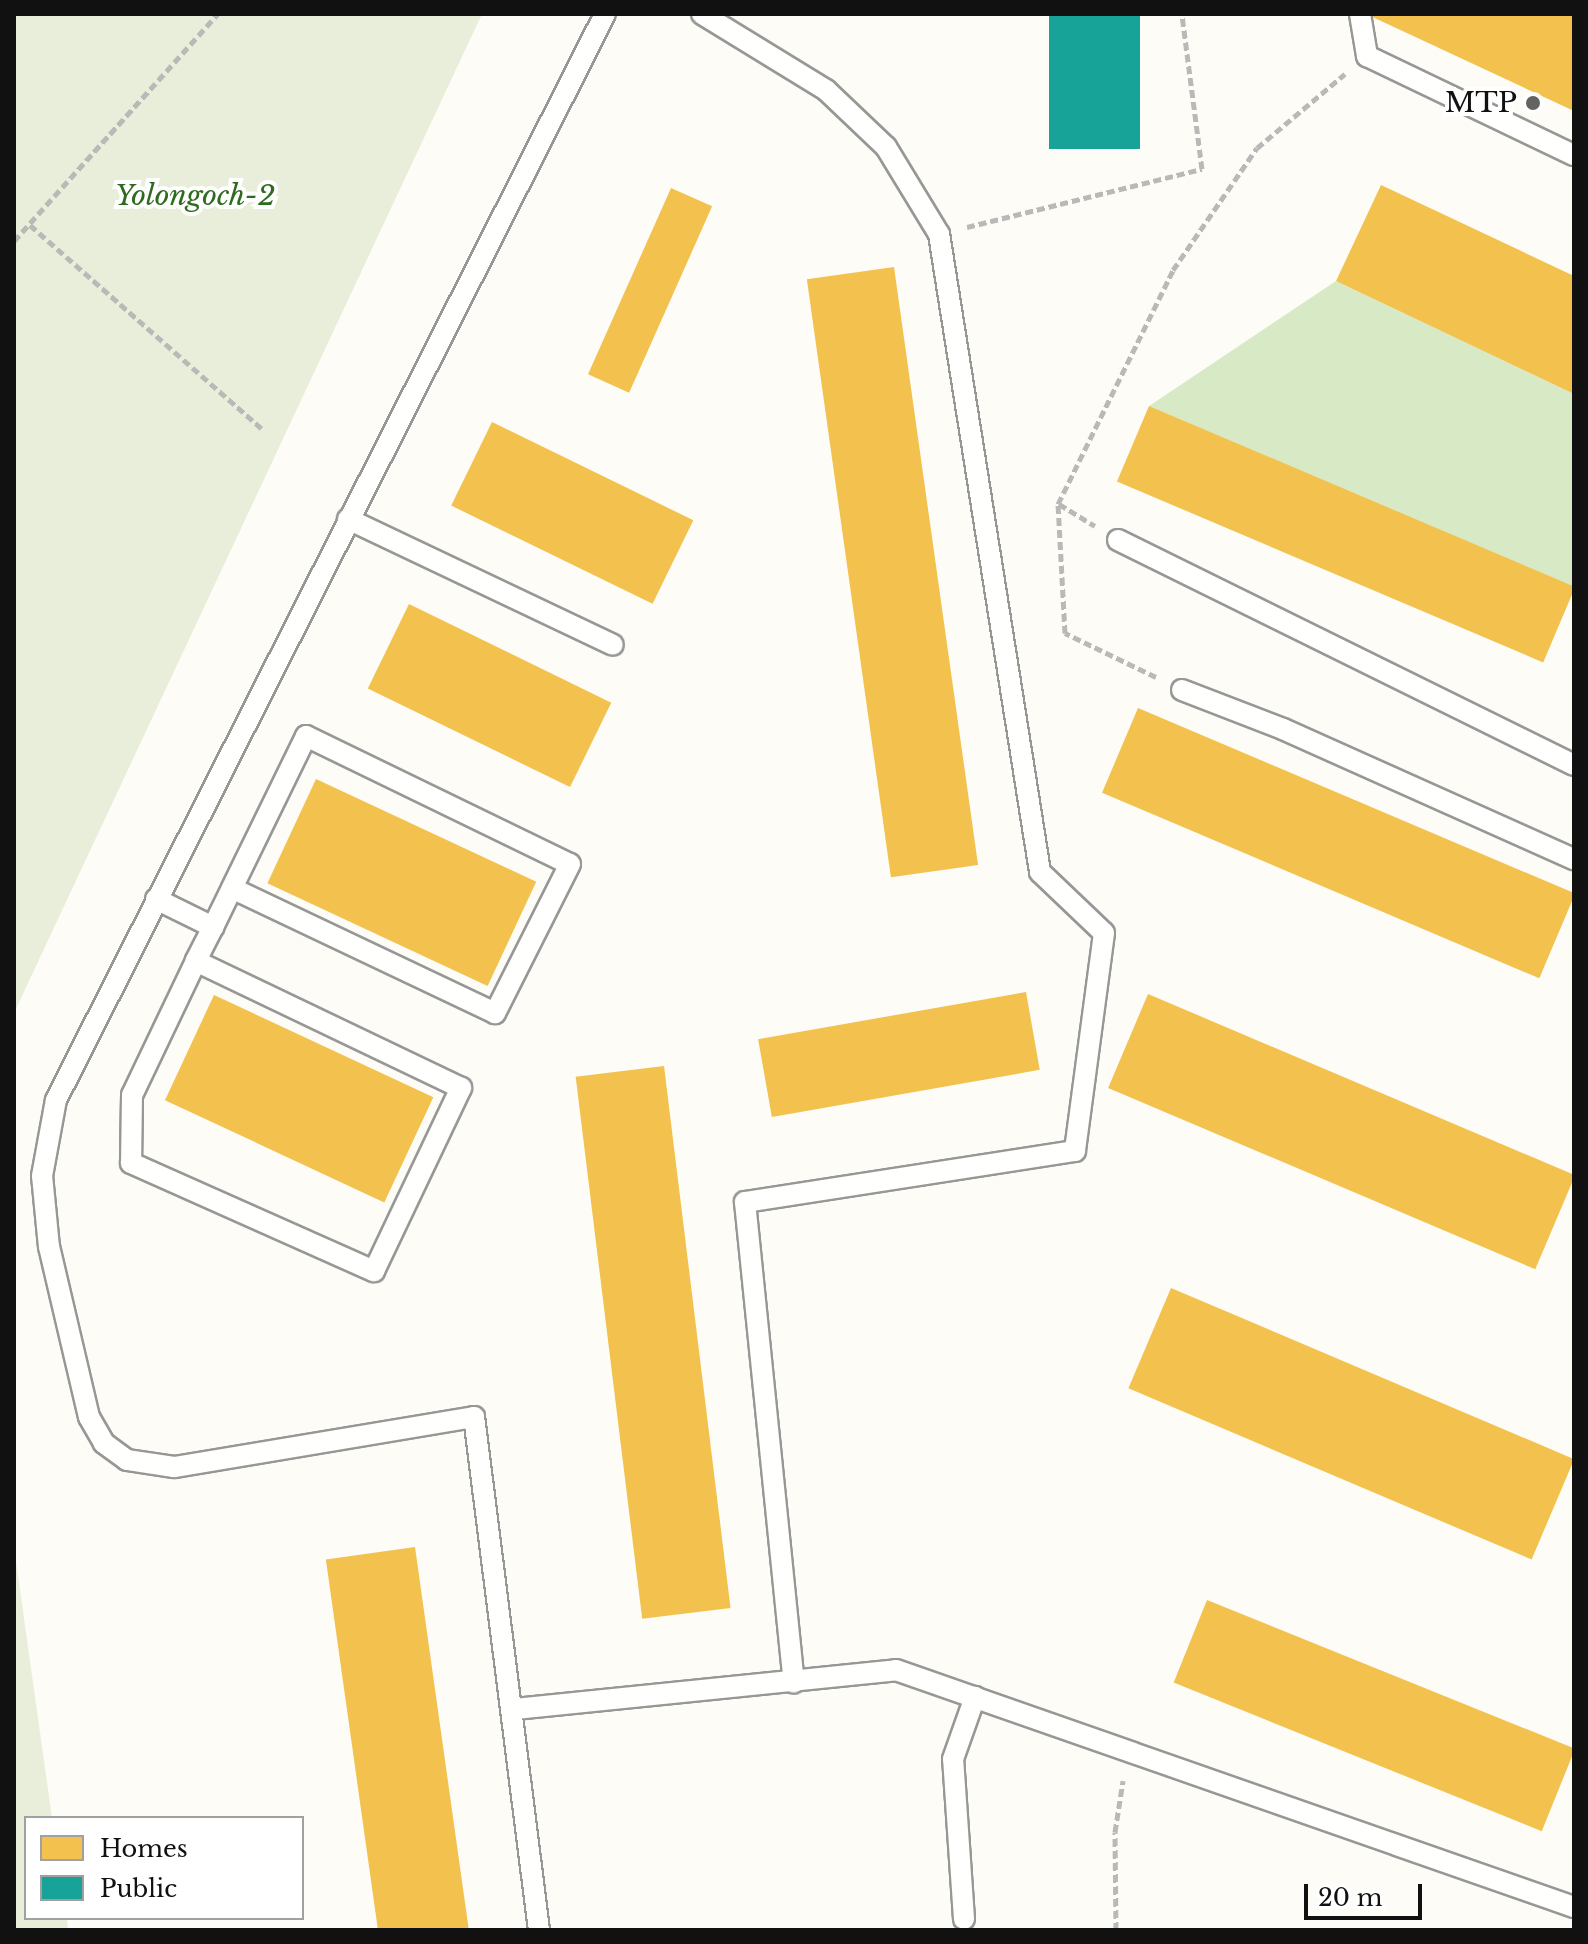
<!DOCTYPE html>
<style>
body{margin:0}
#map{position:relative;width:1588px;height:1944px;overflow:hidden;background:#fdfcf7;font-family:"Libre Baskerville",serif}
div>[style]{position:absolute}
.forest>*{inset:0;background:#d8eac5}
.cemetery>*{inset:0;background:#e9eedb}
.homes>*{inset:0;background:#f2c14e;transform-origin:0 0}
.public>*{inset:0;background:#17a398;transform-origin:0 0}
.path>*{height:5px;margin-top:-2.5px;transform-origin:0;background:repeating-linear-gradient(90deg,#b9b9b8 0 8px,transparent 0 12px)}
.roads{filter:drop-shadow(2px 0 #979795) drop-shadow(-2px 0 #979795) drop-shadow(0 2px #979795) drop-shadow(0 -2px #979795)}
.lane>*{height:20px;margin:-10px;padding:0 10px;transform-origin:10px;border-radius:10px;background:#fffffe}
.dots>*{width:22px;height:22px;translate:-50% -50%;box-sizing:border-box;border:4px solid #fff;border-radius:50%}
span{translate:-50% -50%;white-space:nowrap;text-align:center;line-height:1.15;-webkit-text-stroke:8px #fff;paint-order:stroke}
.poi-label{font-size:28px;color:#111}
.right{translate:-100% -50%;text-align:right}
.park-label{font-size:28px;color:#2f6b1f;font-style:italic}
.frame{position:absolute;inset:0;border:16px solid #111;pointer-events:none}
.legend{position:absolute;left:24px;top:1816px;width:280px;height:104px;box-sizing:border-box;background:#fff;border:2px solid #a0a0a0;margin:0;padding:10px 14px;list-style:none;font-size:24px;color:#111}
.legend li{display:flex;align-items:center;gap:16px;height:40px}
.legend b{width:40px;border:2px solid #a0a0a0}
.scale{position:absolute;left:1304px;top:1884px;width:118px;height:36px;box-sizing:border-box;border:4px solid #111;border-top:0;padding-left:10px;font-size:24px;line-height:28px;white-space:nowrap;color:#111;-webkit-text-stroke:6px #fff;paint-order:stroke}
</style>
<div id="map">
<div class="forest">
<div style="clip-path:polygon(1336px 281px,1574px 394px,1574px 590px,1149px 406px)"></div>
</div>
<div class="cemetery">
<div style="clip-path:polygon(14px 14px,482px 14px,14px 1013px)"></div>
<div style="clip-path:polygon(14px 1547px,52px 1818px,26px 1818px,26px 1918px,67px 1918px,68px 1930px,14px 1930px)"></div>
</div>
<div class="homes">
<div style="clip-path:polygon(1366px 14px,1574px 14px,1574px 111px)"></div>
<div style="clip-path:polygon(1381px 185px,1574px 276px,1574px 394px,1336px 281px)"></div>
<div style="left:671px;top:188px;width:45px;height:204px;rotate:24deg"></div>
<div style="left:894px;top:267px;width:604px;height:88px;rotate:82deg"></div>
<div style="left:1149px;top:406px;width:463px;height:82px;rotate:23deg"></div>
<div style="left:492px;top:422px;width:224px;height:93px;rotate:26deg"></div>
<div style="left:409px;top:604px;width:225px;height:94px;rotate:26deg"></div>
<div style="left:1138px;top:708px;width:475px;height:92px;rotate:23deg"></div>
<div style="left:316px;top:779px;width:243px;height:115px;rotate:25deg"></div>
<div style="left:1026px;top:992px;width:79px;height:272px;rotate:80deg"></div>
<div style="left:1148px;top:994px;width:464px;height:102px;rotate:23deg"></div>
<div style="left:214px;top:995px;width:242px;height:116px;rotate:25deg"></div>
<div style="left:664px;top:1066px;width:546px;height:89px;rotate:83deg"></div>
<div style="left:1171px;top:1288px;width:438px;height:109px;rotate:23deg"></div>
<div style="left:415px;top:1547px;width:386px;height:90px;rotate:82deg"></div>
<div style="left:1207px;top:1600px;width:397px;height:89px;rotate:22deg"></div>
</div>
<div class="public">
<div style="left:1049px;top:14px;width:91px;height:135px"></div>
</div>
<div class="path">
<div style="left:30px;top:225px;width:308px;rotate:41.3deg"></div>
<div style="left:967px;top:227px;width:242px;rotate:-13.9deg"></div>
<div style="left:1202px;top:169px;width:156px;rotate:-97.4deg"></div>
<div style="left:14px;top:241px;width:305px;rotate:-48.1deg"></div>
<div style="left:1059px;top:504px;width:42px;rotate:31.4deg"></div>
<div style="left:1156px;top:677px;width:101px;rotate:-154.2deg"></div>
<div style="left:1065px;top:633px;width:129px;rotate:-93.1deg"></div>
<div style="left:1058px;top:504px;width:261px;rotate:-63.8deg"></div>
<div style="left:1173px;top:270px;width:148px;rotate:-55.5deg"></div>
<div style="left:1257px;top:148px;width:115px;rotate:-40.1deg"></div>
<div style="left:1116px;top:1930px;width:98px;rotate:-90.6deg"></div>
<div style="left:1115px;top:1832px;width:52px;rotate:-81.1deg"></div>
</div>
<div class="roads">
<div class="lane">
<div style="left:702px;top:14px;width:145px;rotate:31.5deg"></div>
<div style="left:826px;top:90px;width:83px;rotate:43.5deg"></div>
<div style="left:886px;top:147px;width:102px;rotate:58.7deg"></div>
<div style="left:939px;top:234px;width:646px;rotate:81deg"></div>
<div style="left:1040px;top:872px;width:88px;rotate:43.6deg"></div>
<div style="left:1104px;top:933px;width:220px;rotate:97.6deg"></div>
<div style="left:1075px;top:1151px;width:334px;rotate:171.2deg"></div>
<div style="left:745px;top:1202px;width:483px;rotate:84.2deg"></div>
<div style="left:1360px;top:14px;width:43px;rotate:80.5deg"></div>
<div style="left:1367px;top:56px;width:229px;rotate:25.6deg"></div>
<div style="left:348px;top:519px;width:293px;rotate:25.4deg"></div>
<div style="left:1118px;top:540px;width:508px;rotate:26.26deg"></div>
<div style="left:1182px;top:690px;width:108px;rotate:21.1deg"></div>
<div style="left:1283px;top:729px;width:319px;rotate:24.1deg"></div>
<div style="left:156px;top:899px;width:64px;rotate:26.2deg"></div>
<div style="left:213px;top:927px;width:38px;rotate:117deg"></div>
<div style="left:196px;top:961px;width:148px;rotate:115.5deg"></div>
<div style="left:132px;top:1095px;width:68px;rotate:90.8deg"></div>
<div style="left:131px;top:1163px;width:266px;rotate:24deg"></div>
<div style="left:374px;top:1271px;width:203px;rotate:-64.6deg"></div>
<div style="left:461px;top:1088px;width:294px;rotate:-154.4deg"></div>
<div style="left:213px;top:927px;width:43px;rotate:-64deg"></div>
<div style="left:232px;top:888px;width:169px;rotate:-64deg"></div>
<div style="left:306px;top:736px;width:293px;rotate:25.9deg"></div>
<div style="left:570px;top:864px;width:167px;rotate:116.7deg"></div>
<div style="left:495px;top:1013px;width:291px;rotate:-154.6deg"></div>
<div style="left:515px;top:1709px;width:383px;rotate:-5.8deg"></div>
<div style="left:896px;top:1670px;width:718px;rotate:19.27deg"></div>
<div style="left:964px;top:1919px;width:160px;rotate:-93.9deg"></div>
<div style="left:953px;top:1759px;width:66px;rotate:-70.5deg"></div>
<div style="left:539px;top:1930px;width:517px;rotate:-97.22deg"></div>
<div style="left:474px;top:1417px;width:304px;rotate:170.5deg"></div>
<div style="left:174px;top:1467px;width:48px;rotate:-171.5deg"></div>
<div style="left:127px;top:1460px;width:29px;rotate:-144deg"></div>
<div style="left:104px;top:1443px;width:30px;rotate:-120deg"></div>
<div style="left:89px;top:1417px;width:175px;rotate:-103.2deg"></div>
<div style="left:49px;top:1247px;width:71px;rotate:-95.6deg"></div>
<div style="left:42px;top:1176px;width:77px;rotate:-79.6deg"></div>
<div style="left:56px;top:1100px;width:1217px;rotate:-63.18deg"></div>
</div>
</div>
<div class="dots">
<div style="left:1533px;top:103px;background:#646362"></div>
</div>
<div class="poi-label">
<span class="right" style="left:1517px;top:103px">MTP</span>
</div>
<div class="park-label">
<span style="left:195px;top:196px">Yolongoch-2</span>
</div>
<div class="frame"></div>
<ul class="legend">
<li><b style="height:22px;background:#f2c14e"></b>Homes</li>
<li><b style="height:22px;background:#17a398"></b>Public</li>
</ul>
<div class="scale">20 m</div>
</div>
